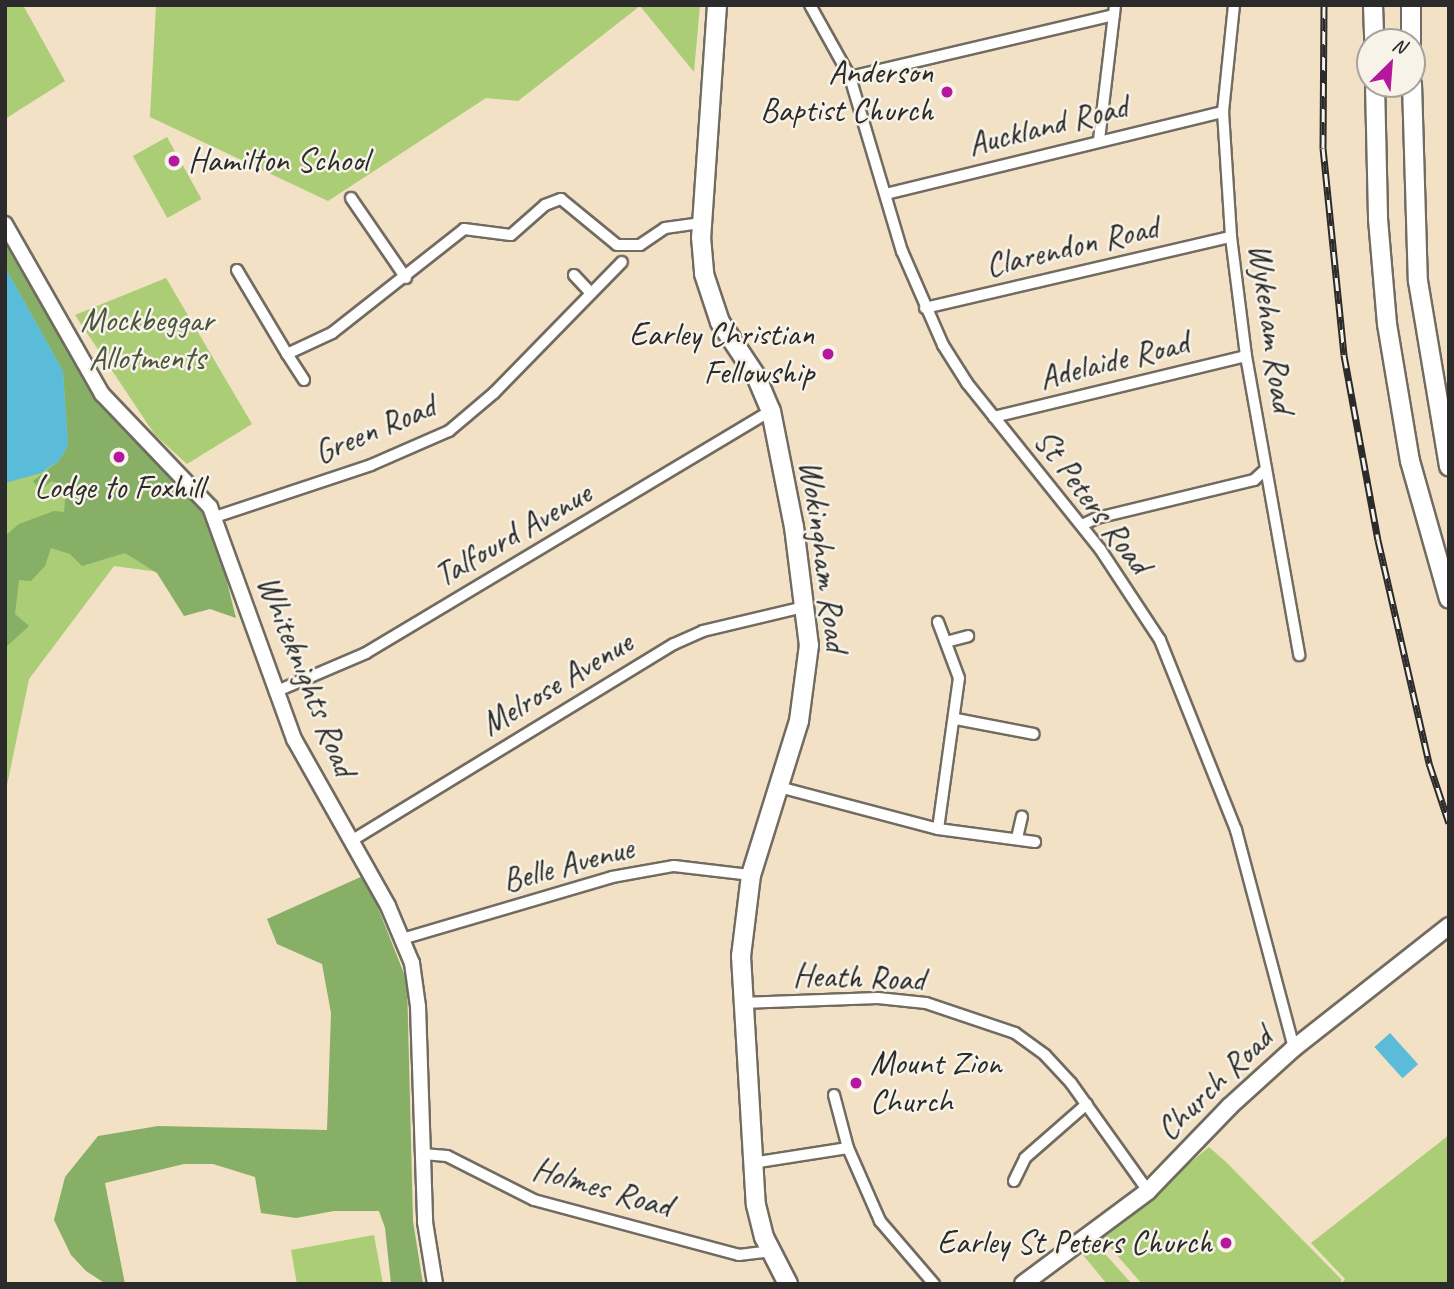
<!DOCTYPE html>
<style>
body{margin:0}
#map{position:relative;width:1454px;height:1289px;overflow:hidden;background:#f2e1c5;font-family:Caveat,sans-serif}
div>[style]{position:absolute}
.green>*{inset:0;background:#aacd75;transform-origin:0 0}
.forest>*{inset:0;background:#87b066}
.water>*{inset:0;background:#5bbcd9;transform-origin:0 0}
.roads{filter:drop-shadow(2px 0 #716b61) drop-shadow(-2px 0 #716b61) drop-shadow(0 2px #716b61) drop-shadow(0 -2px #716b61)}
.minor>*{height:10px;margin:-5px;padding:0 5px;transform-origin:5px;border-radius:5px;background:#fff}
.tertiary>*{height:14px;margin:-7px;padding:0 7px;transform-origin:7px;border-radius:7px;background:#fff}
.secondary>*{height:16px;margin:-8px;padding:0 8px;transform-origin:8px;border-radius:8px;background:#fff}
.primary>*{height:18px;margin:-9px;padding:0 9px;transform-origin:9px;border-radius:9px;background:#fff}
.rail>*{height:7px;margin-top:-3.5px;transform-origin:0;background:repeating-linear-gradient(90deg,#f7f3e8 0 13px,#2b2b2b 0 26px);box-sizing:border-box;border-block:2px solid #2b2b2b}
.dots>*{width:19px;height:19px;translate:-50% -50%;box-sizing:border-box;border:4px solid #f7f3e8;border-radius:50%}
span{translate:-50% -50%;white-space:nowrap;text-align:center;line-height:1.15;-webkit-text-stroke:5px #f7f3e8;paint-order:stroke}
.poi-label{font-size:33px;color:#2b2b2b}
.right{translate:-100% -50%;text-align:right}
.left{translate:0 -50%;text-align:left}
.street-label{font-size:33px;color:#2b2b2b}
.park-label{font-size:33px;color:#4b543e}
.frame{position:absolute;inset:0;border:7px solid #2b2b2b;pointer-events:none}
.north{position:absolute;left:1356px;top:28px;width:70px;height:70px;box-sizing:border-box;background:#f7f3e8;border:2px solid #a5a39c;border-radius:50%;rotate:25deg;font-size:19px;font-weight:700;line-height:28px;text-align:center;color:#2b2b2b}
.north::after{content:'';display:block;margin:auto;width:24px;height:32px;background:#b5179e;clip-path:polygon(50% 0,100% 100%,50% 72%,0 100%)}
</style>
<div id="map">
<div class="green">
<div style="clip-path:polygon(5px 5px,23px 5px,65px 81px,5px 119px)"></div>
<div style="clip-path:polygon(156px 5px,700px 5px,694px 72px,640px 6px,518px 101px,486px 98px,328px 201px,150px 117px)"></div>
<div style="left:167px;top:137px;width:71px;height:39px;rotate:61deg"></div>
<div style="clip-path:polygon(5px 231px,108px 413px,152px 458px,180px 478px,225px 581px,114px 566px,29px 679px,5px 795px)"></div>
<div style="clip-path:polygon(166px 278px,252px 424px,187px 464px,155px 435px,75px 315px)"></div>
<div style="clip-path:polygon(1449px 1135px,1449px 1284px,1341px 1284px,1345px 1279px,1311px 1243px)"></div>
<div style="clip-path:polygon(1209px 1147px,1226px 1162px,1342px 1280px,1338px 1284px,1142px 1284px,1101px 1237px)"></div>
<div style="clip-path:polygon(374px 1235px,383px 1284px,297px 1284px,291px 1250px)"></div>
<div style="clip-path:polygon(1097px 1245px,1132px 1284px,1107px 1284px,1083px 1255px)"></div>
</div>
<div class="forest">
<div style="clip-path:polygon(5px 231px,108px 413px,152px 458px,180px 478px,211px 518px,236px 618px,210px 609px,184px 616px,157px 573px,125px 553px,82px 566px,70px 554px,51px 548px,45px 566px,31px 581px,19px 580px,15px 614px,29px 626px,5px 648px,5px 536px,19px 524px,54px 511px,64px 512px,66px 487px,52px 481px,40px 490px,33px 481px,59px 461px,68px 445px,63px 371px,5px 267px)"></div>
<div style="clip-path:polygon(365px 875px,407px 981px,413px 1221px,423px 1284px,391px 1284px,385px 1228px,379px 1211px,334px 1211px,296px 1218px,261px 1213px,255px 1177px,213px 1164px,184px 1164px,105px 1183px,125px 1284px,106px 1284px,86px 1271px,71px 1255px,54px 1220px,65px 1177px,98px 1136px,158px 1126px,327px 1130px,331px 1013px,322px 964px,277px 944px,267px 919px)"></div>
</div>
<div class="water">
<div style="clip-path:polygon(5px 267px,63px 371px,68px 445px,59px 461px,41px 473px,5px 483px)"></div>
<div style="left:1390px;top:1033px;width:42px;height:21px;rotate:48deg"></div>
</div>
<div class="roads">
<div class="minor">
<div style="left:810px;top:5px;width:82px;rotate:60.9deg"></div>
<div style="left:850px;top:77px;width:182px;rotate:73.4deg"></div>
<div style="left:902px;top:251px;width:103px;rotate:66.4deg"></div>
<div style="left:943px;top:345px;width:45px;rotate:57.7deg"></div>
<div style="left:967px;top:383px;width:213px;rotate:51.3deg"></div>
<div style="left:1100px;top:549px;width:109px;rotate:56.6deg"></div>
<div style="left:1160px;top:640px;width:205px;rotate:68.2deg"></div>
<div style="left:1236px;top:830px;width:226px;rotate:75.1deg"></div>
<div style="left:1234px;top:5px;width:108px;rotate:95.9deg"></div>
<div style="left:1223px;top:112px;width:125px;rotate:86.3deg"></div>
<div style="left:1231px;top:237px;width:120px;rotate:82.8deg"></div>
<div style="left:1246px;top:356px;width:304px;rotate:79.9deg"></div>
<div style="left:850px;top:77px;width:271px;rotate:-13.2deg"></div>
<div style="left:1099px;top:140px;width:136px;rotate:-83.2deg"></div>
<div style="left:886px;top:194px;width:347px;rotate:-13.7deg"></div>
<div style="left:351px;top:198px;width:97px;rotate:55.5deg"></div>
<div style="left:237px;top:270px;width:98px;rotate:59.2deg"></div>
<div style="left:574px;top:275px;width:25px;rotate:47deg"></div>
<div style="left:925px;top:308px;width:314px;rotate:-13.1deg"></div>
<div style="left:304px;top:380px;width:31px;rotate:-123deg"></div>
<div style="left:287px;top:354px;width:50px;rotate:-25deg"></div>
<div style="left:332px;top:333px;width:168px;rotate:-38.2deg"></div>
<div style="left:464px;top:229px;width:47px;rotate:7.3deg"></div>
<div style="left:511px;top:235px;width:45px;rotate:-41.4deg"></div>
<div style="left:545px;top:205px;width:17px;rotate:-21deg"></div>
<div style="left:561px;top:199px;width:72px;rotate:39.4deg"></div>
<div style="left:617px;top:245px;width:23px"></div>
<div style="left:640px;top:245px;width:30px;rotate:-34deg"></div>
<div style="left:665px;top:228px;width:37px;rotate:-8deg"></div>
<div style="left:994px;top:417px;width:259px;rotate:-13.6deg"></div>
<div style="left:215px;top:517px;width:164px;rotate:-18.4deg"></div>
<div style="left:371px;top:465px;width:85px;rotate:-23.6deg"></div>
<div style="left:449px;top:431px;width:59px;rotate:-40.2deg"></div>
<div style="left:494px;top:393px;width:183px;rotate:-45.7deg"></div>
<div style="left:1082px;top:525px;width:17px;rotate:-25deg"></div>
<div style="left:1097px;top:518px;width:162px;rotate:-13.6deg"></div>
<div style="left:1254px;top:480px;width:13px;rotate:-42deg"></div>
<div style="left:946px;top:642px;width:23px;rotate:-15deg"></div>
<div style="left:275px;top:692px;width:99px;rotate:-23.2deg"></div>
<div style="left:366px;top:653px;width:472px;rotate:-30.9deg"></div>
<div style="left:956px;top:719px;width:79px;rotate:10.9deg"></div>
<div style="left:779px;top:787px;width:164px;rotate:14.8deg"></div>
<div style="left:938px;top:829px;width:98px;rotate:7.6deg"></div>
<div style="left:938px;top:829px;width:152px;rotate:-82.1deg"></div>
<div style="left:959px;top:678px;width:60px;rotate:-110.6deg"></div>
<div style="left:1017px;top:838px;width:22px;rotate:-77deg"></div>
<div style="left:351px;top:841px;width:378px;rotate:-31.4deg"></div>
<div style="left:674px;top:644px;width:32px;rotate:-24deg"></div>
<div style="left:703px;top:631px;width:104px;rotate:-13.4deg"></div>
<div style="left:402px;top:939px;width:219px;rotate:-16.4deg"></div>
<div style="left:612px;top:877px;width:63px;rotate:-10.1deg"></div>
<div style="left:674px;top:866px;width:78px;rotate:6.7deg"></div>
<div style="left:741px;top:1003px;width:137px;rotate:-2.1deg"></div>
<div style="left:878px;top:998px;width:48px;rotate:5.9deg"></div>
<div style="left:926px;top:1003px;width:94px;rotate:18.6deg"></div>
<div style="left:1015px;top:1033px;width:37px;rotate:36deg"></div>
<div style="left:1045px;top:1055px;width:38px;rotate:47deg"></div>
<div style="left:1071px;top:1083px;width:133px;rotate:54.5deg"></div>
<div style="left:834px;top:1095px;width:55px;rotate:75.2deg"></div>
<div style="left:423px;top:1154px;width:24px;rotate:5deg"></div>
<div style="left:447px;top:1156px;width:97px;rotate:26.8deg"></div>
<div style="left:534px;top:1200px;width:212px;rotate:15deg"></div>
<div style="left:739px;top:1255px;width:31px;rotate:-7deg"></div>
<div style="left:752px;top:1163px;width:97px;rotate:-8.9deg"></div>
<div style="left:848px;top:1148px;width:80px;rotate:66.3deg"></div>
<div style="left:880px;top:1221px;width:83px;rotate:49.4deg"></div>
<div style="left:1014px;top:1181px;width:25px;rotate:-64deg"></div>
<div style="left:1025px;top:1158px;width:82px;rotate:-41.1deg"></div>
</div>
<div class="tertiary">
<div style="left:5px;top:224px;width:196px;rotate:60.3deg"></div>
<div style="left:102px;top:394px;width:156px;rotate:46.3deg"></div>
<div style="left:210px;top:507px;width:247px;rotate:70.1deg"></div>
<div style="left:294px;top:739px;width:192px;rotate:60.6deg"></div>
<div style="left:388px;top:906px;width:62px;rotate:67.2deg"></div>
<div style="left:412px;top:963px;width:43px;rotate:82.1deg"></div>
<div style="left:418px;top:1006px;width:216px;rotate:88.1deg"></div>
<div style="left:425px;top:1222px;width:63px;rotate:80.8deg"></div>
</div>
<div class="secondary">
<div style="left:1023px;top:1284px;width:156px;rotate:-36.6deg"></div>
<div style="left:1148px;top:1191px;width:118px;rotate:-46deg"></div>
<div style="left:1230px;top:1106px;width:86px;rotate:-42.2deg"></div>
<div style="left:1294px;top:1048px;width:197px;rotate:-38.2deg"></div>
</div>
<div class="primary">
<div style="left:717px;top:5px;width:233px;rotate:93.9deg"></div>
<div style="left:701px;top:237px;width:37px;rotate:85deg"></div>
<div style="left:704px;top:274px;width:51px;rotate:71.6deg"></div>
<div style="left:720px;top:322px;width:65px;rotate:56.3deg"></div>
<div style="left:756px;top:376px;width:38px;rotate:67deg"></div>
<div style="left:771px;top:411px;width:118px;rotate:78.8deg"></div>
<div style="left:794px;top:527px;width:119px;rotate:82.8deg"></div>
<div style="left:809px;top:645px;width:77px;rotate:97.5deg"></div>
<div style="left:799px;top:721px;width:161px;rotate:107.3deg"></div>
<div style="left:751px;top:875px;width:82px;rotate:97deg"></div>
<div style="left:741px;top:956px;width:249px;rotate:86.6deg"></div>
<div style="left:756px;top:1205px;width:33px;rotate:76deg"></div>
<div style="left:764px;top:1237px;width:53px;rotate:62.9deg"></div>
<div style="left:1373px;top:5px;width:37px;rotate:88deg"></div>
<div style="left:1411px;top:5px;width:37px;rotate:90deg"></div>
<div style="left:1375px;top:84px;width:135px;rotate:88.7deg"></div>
<div style="left:1378px;top:219px;width:105px;rotate:85.1deg"></div>
<div style="left:1387px;top:324px;width:139px;rotate:80.5deg"></div>
<div style="left:1410px;top:461px;width:143px;rotate:74.2deg"></div>
<div style="left:1412px;top:84px;width:197px;rotate:88.3deg"></div>
<div style="left:1418px;top:281px;width:188px;rotate:80.5deg"></div>
</div>
</div>
<div class="rail">
<div style="left:1324px;top:5px;width:143px;rotate:90.4deg"></div>
<div style="left:1323px;top:148px;width:208px;rotate:84.2deg"></div>
<div style="left:1344px;top:355px;width:188px;rotate:79.6deg"></div>
<div style="left:1378px;top:540px;width:229px;rotate:77.1deg"></div>
<div style="left:1429px;top:763px;width:63px;rotate:71.6deg"></div>
</div>
<div class="dots">
<div style="left:947px;top:92px;background:#b5179e"></div>
<div style="left:174px;top:161px;background:#b5179e"></div>
<div style="left:828px;top:354px;background:#b5179e"></div>
<div style="left:119px;top:457px;background:#b5179e"></div>
<div style="left:856px;top:1083px;background:#b5179e"></div>
<div style="left:1226px;top:1243px;background:#b5179e"></div>
</div>
<div class="poi-label">
<span class="right" style="left:933px;top:92px">Anderson<br>Baptist Church</span>
<span class="left" style="left:188px;top:161px">Hamilton School</span>
<span class="right" style="left:814px;top:354px">Earley Christian<br>Fellowship</span>
<span style="left:119px;top:488px">Lodge to Foxhill</span>
<span class="left" style="left:870px;top:1083px">Mount Zion<br>Church</span>
<span class="right" style="left:1212px;top:1243px">Earley St Peters Church</span>
</div>
<div class="street-label">
<span style="left:1048px;top:126px;rotate:-14deg">Auckland Road</span>
<span style="left:1072px;top:247px;rotate:-13deg">Clarendon Road</span>
<span style="left:1271px;top:328px;rotate:82deg">Wykeham Road</span>
<span style="left:1114px;top:361px;rotate:-14deg">Adelaide Road</span>
<span style="left:375px;top:430px;rotate:-23deg">Green Road</span>
<span style="left:1092px;top:502px;rotate:53deg">St Peters Road</span>
<span style="left:513px;top:535px;rotate:-30deg">Talfourd Avenue</span>
<span style="left:823px;top:556px;rotate:82deg">Wokingham Road</span>
<span style="left:306px;top:676px;rotate:68deg">Whiteknights Road</span>
<span style="left:557px;top:684px;rotate:-31deg">Melrose Avenue</span>
<span style="left:568px;top:865px;rotate:-15deg">Belle Avenue</span>
<span style="left:859px;top:978px;rotate:2deg">Heath Road</span>
<span style="left:1215px;top:1084px;rotate:-44deg">Church Road</span>
<span style="left:602px;top:1188px;rotate:16deg">Holmes Road</span>
</div>
<div class="park-label">
<span style="left:147px;top:340px">Mockbeggar<br>Allotments</span>
</div>
<div class="frame"></div>
<div class="north">N</div>
</div>
